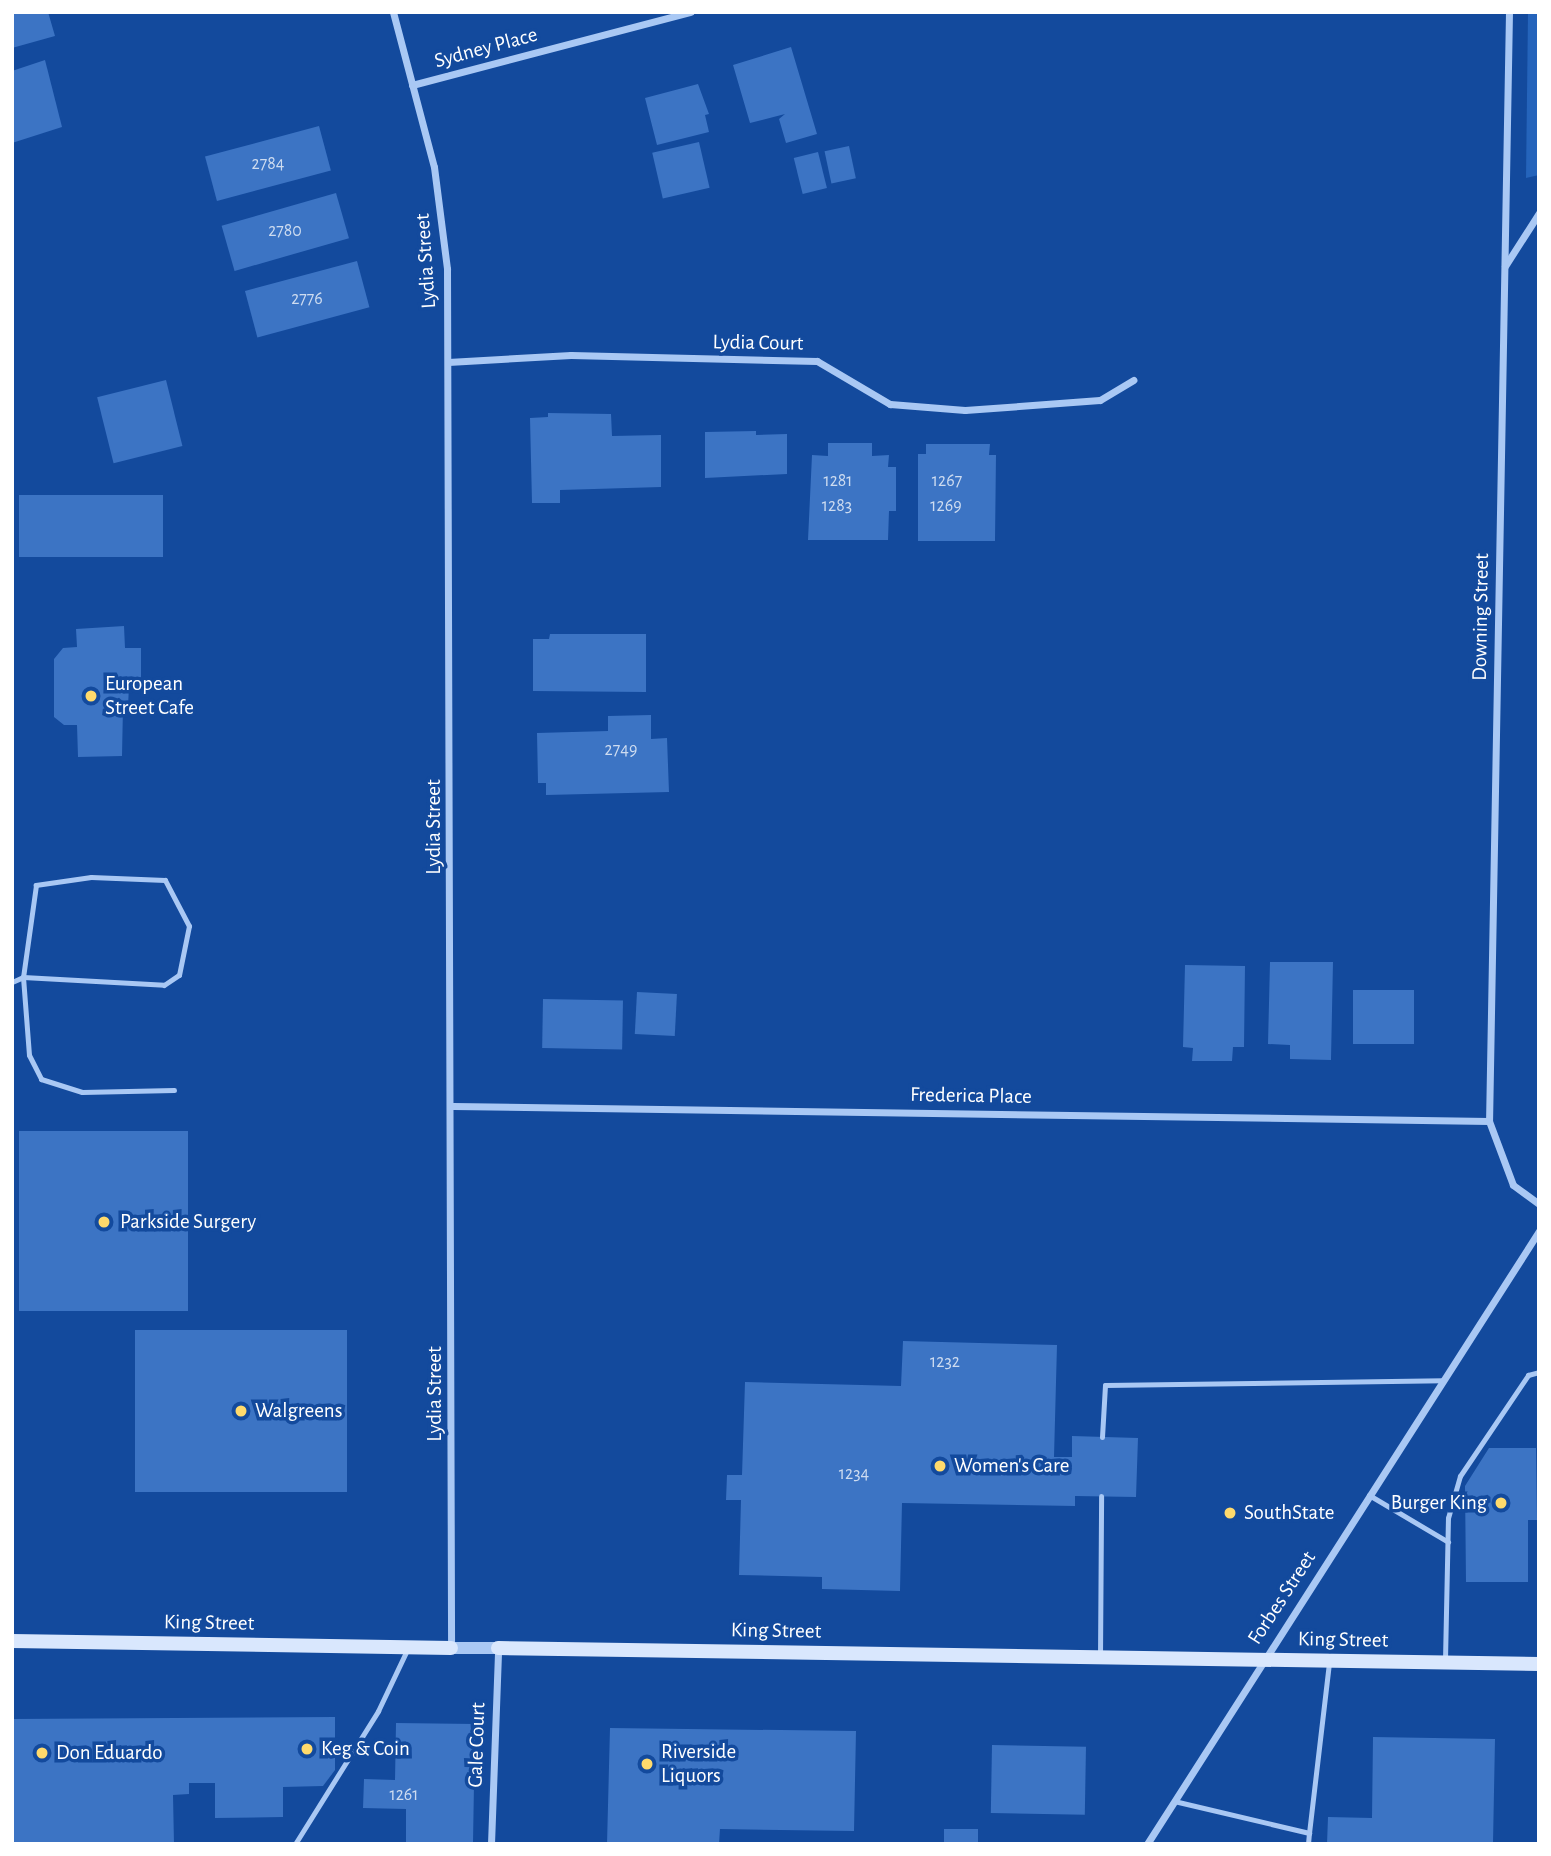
<!DOCTYPE html>
<style>
body{margin:0}
#map{position:relative;width:1551px;height:1856px;overflow:hidden;background:#134a9d;font-family:"Alegreya Sans",sans-serif}
div>[style]{position:absolute}
.green>*{inset:0;background:#2564bb}
.building>*{inset:0;background:#3c74c4;transform-origin:0 0}
.service>*{height:5px;margin:-2.5px;padding:0 2.5px;transform-origin:2.5px;border-radius:2.5px;background:#a9c8f4}
.minor>*{height:7px;margin:-3.5px;padding:0 3.5px;transform-origin:3.5px;border-radius:3.5px;background:#a9c8f4}
.tertiary>*{height:12px;margin:-6px;padding:0 6px;transform-origin:6px;border-radius:6px;background:#a9c8f4}
.secondary>*{height:14px;margin:-7px;padding:0 7px;transform-origin:7px;border-radius:7px;background:#d9e7fd}
.dots>*{width:19px;height:19px;translate:-50% -50%;box-sizing:border-box;border:4px solid #134a9d;border-radius:50%}
span{translate:-50% -50%;white-space:nowrap;text-align:center;line-height:1.15;-webkit-text-stroke:7px #134a9d;paint-order:stroke}
.number-label{font-size:18px;color:#cedcf0}
.number-label span{-webkit-text-stroke-width:0}
.street-label{font-size:21px;color:#fff}
.poi-label{font-size:21px;color:#fff}
.left{translate:0 -50%;text-align:left}
.right{translate:-100% -50%;text-align:right}
.frame{position:absolute;inset:0;border:14px solid #fff;pointer-events:none}
</style>
<div id="map">
<div class="green">
<div style="clip-path:polygon(1528px 12px,1539px 12px,1539px 175px,1526px 178px)"></div>
</div>
<div class="building">
<div style="clip-path:polygon(12px 12px,48px 12px,55px 36px,12px 48px)"></div>
<div style="clip-path:polygon(791px 47px,817px 134px,786px 143px,779px 119px,785px 114px,750px 123px,733px 65px)"></div>
<div style="clip-path:polygon(45px 60px,62px 127px,12px 143px,12px 71px)"></div>
<div style="clip-path:polygon(698px 84px,709px 114px,705px 115px,709px 132px,657px 145px,645px 98px)"></div>
<div style="left:319px;top:126px;width:46px;height:118px;rotate:75deg"></div>
<div style="left:699px;top:142px;width:47px;height:48px;rotate:77deg"></div>
<div style="left:849px;top:146px;width:33px;height:25px;rotate:78deg"></div>
<div style="left:818px;top:152px;width:37px;height:25px;rotate:76deg"></div>
<div style="left:336px;top:193px;width:47px;height:119px;rotate:74deg"></div>
<div style="left:357px;top:261px;width:48px;height:116px;rotate:75deg"></div>
<div style="left:166px;top:380px;width:68px;height:71px;rotate:76deg"></div>
<div style="clip-path:polygon(548px 413px,611px 414px,612px 436px,661px 435px,661px 487px,560px 490px,560px 503px,532px 503px,530px 418px,548px 417px)"></div>
<div style="clip-path:polygon(756px 431px,756px 435px,787px 434px,787px 474px,705px 478px,705px 432px)"></div>
<div style="clip-path:polygon(828px 443px,872px 443px,872px 456px,889px 455px,888px 467px,896px 467px,896px 511px,889px 511px,888px 540px,808px 540px,812px 455px,828px 456px)"></div>
<div style="clip-path:polygon(926px 444px,990px 444px,989px 455px,996px 455px,995px 541px,918px 541px,918px 454px,926px 454px)"></div>
<div style="left:19px;top:495px;width:144px;height:62px"></div>
<div style="clip-path:polygon(124px 626px,125px 648px,141px 648px,141px 685px,129px 686px,128px 707px,123px 707px,122px 756px,78px 757px,77px 725px,64px 725px,54px 717px,54px 659px,63px 648px,77px 647px,76px 629px)"></div>
<div style="clip-path:polygon(550px 634px,646px 634px,646px 692px,533px 691px,533px 639px,549px 639px)"></div>
<div style="clip-path:polygon(651px 715px,651px 739px,667px 738px,669px 792px,546px 795px,546px 783px,538px 783px,537px 733px,608px 731px,608px 716px)"></div>
<div style="clip-path:polygon(1270px 962px,1333px 962px,1331px 1060px,1290px 1059px,1290px 1045px,1268px 1044px)"></div>
<div style="clip-path:polygon(1185px 965px,1245px 966px,1244px 1047px,1233px 1047px,1232px 1061px,1192px 1061px,1193px 1048px,1183px 1047px)"></div>
<div style="left:1353px;top:990px;width:61px;height:54px"></div>
<div style="left:637px;top:992px;width:40px;height:42px;rotate:3deg"></div>
<div style="left:543px;top:999px;width:80px;height:49px;rotate:1deg"></div>
<div style="left:188px;top:1131px;width:180px;height:169px;rotate:90deg"></div>
<div style="left:347px;top:1330px;width:162px;height:212px;rotate:90deg"></div>
<div style="clip-path:polygon(903px 1341px,1057px 1345px,1054px 1457px,1072px 1457px,1072px 1436px,1138px 1438px,1136px 1497px,1075px 1496px,1075px 1506px,902px 1503px,900px 1591px,822px 1589px,822px 1577px,739px 1575px,741px 1500px,726px 1500px,727px 1475px,742px 1475px,745px 1382px,901px 1386px)"></div>
<div style="clip-path:polygon(1489px 1448px,1536px 1448px,1537px 1520px,1528px 1520px,1528px 1582px,1466px 1582px,1465px 1486px)"></div>
<div style="clip-path:polygon(335px 1717px,335px 1770px,323px 1786px,283px 1787px,283px 1817px,215px 1818px,215px 1783px,189px 1783px,189px 1794px,173px 1795px,174px 1844px,12px 1844px,12px 1719px)"></div>
<div style="clip-path:polygon(396px 1723px,475px 1724px,473px 1844px,406px 1843px,406px 1809px,363px 1808px,364px 1779px,395px 1780px)"></div>
<div style="clip-path:polygon(610px 1728px,856px 1731px,854px 1831px,720px 1829px,719px 1844px,607px 1844px)"></div>
<div style="clip-path:polygon(1373px 1737px,1495px 1739px,1493px 1844px,1327px 1844px,1328px 1817px,1372px 1818px)"></div>
<div style="left:992px;top:1745px;width:94px;height:68px;rotate:1deg"></div>
<div style="left:944px;top:1829px;width:34px;height:15px"></div>
</div>
<div class="service">
<div style="left:12px;top:982px;width:12px;rotate:-24deg"></div>
<div style="left:23px;top:977px;width:141px;rotate:3.2deg"></div>
<div style="left:164px;top:985px;width:18px;rotate:-34deg"></div>
<div style="left:179px;top:975px;width:50px;rotate:-78.5deg"></div>
<div style="left:189px;top:926px;width:52px;rotate:-117.6deg"></div>
<div style="left:165px;top:880px;width:74px;rotate:-177.7deg"></div>
<div style="left:91px;top:877px;width:56px;rotate:171.7deg"></div>
<div style="left:36px;top:885px;width:93px;rotate:98deg"></div>
<div style="left:23px;top:977px;width:78px;rotate:85.6deg"></div>
<div style="left:29px;top:1055px;width:27px;rotate:63deg"></div>
<div style="left:41px;top:1079px;width:43px;rotate:17.6deg"></div>
<div style="left:82px;top:1092px;width:92px;rotate:-1.2deg"></div>
<div style="left:1102px;top:1437px;width:52px;rotate:-86.7deg"></div>
<div style="left:1105px;top:1385px;width:338px;rotate:-0.8deg"></div>
<div style="left:1369px;top:1495px;width:92px;rotate:30.7deg"></div>
<div style="left:1100px;top:1657px;width:161px;rotate:-89.6deg"></div>
<div style="left:1445px;top:1660px;width:142px;rotate:-88.8deg"></div>
<div style="left:1448px;top:1518px;width:44px;rotate:-74.1deg"></div>
<div style="left:1460px;top:1476px;width:122px;rotate:-56deg"></div>
<div style="left:1528px;top:1375px;width:11px;rotate:-15deg"></div>
<div style="left:1174px;top:1801px;width:139px;rotate:13.3deg"></div>
<div style="left:1309px;top:1833px;width:170px;rotate:-83.3deg"></div>
<div style="left:295px;top:1844px;width:157px;rotate:-58deg"></div>
<div style="left:378px;top:1711px;width:68px;rotate:-64.6deg"></div>
<div style="left:1308px;top:1844px;width:11px;rotate:-85deg"></div>
</div>
<div class="minor">
<div style="left:393px;top:12px;width:160px;rotate:75.2deg"></div>
<div style="left:434px;top:167px;width:103px;rotate:82.7deg"></div>
<div style="left:447px;top:269px;width:1379px;rotate:89.83deg"></div>
<div style="left:1509px;top:12px;width:1109px;rotate:91.03deg"></div>
<div style="left:1489px;top:1121px;width:68px;rotate:69.4deg"></div>
<div style="left:1513px;top:1185px;width:32px;rotate:36deg"></div>
<div style="left:412px;top:85px;width:288px;rotate:-14.7deg"></div>
<div style="left:1505px;top:266px;width:63px;rotate:-57.3deg"></div>
<div style="left:448px;top:362px;width:123px;rotate:-3.3deg"></div>
<div style="left:571px;top:355px;width:246px;rotate:1.4deg"></div>
<div style="left:817px;top:361px;width:85px;rotate:30.5deg"></div>
<div style="left:890px;top:404px;width:75px;rotate:4.6deg"></div>
<div style="left:965px;top:410px;width:135px;rotate:-4.2deg"></div>
<div style="left:1100px;top:400px;width:39px;rotate:-31deg"></div>
<div style="left:453px;top:1106px;width:1036px;rotate:0.83deg"></div>
<div style="left:491px;top:1844px;width:195px;rotate:-87.9deg"></div>
<div style="left:1147px;top:1844px;width:728px;rotate:-57.4deg"></div>
</div>
<div class="tertiary">
<div style="left:451px;top:1648px;width:47px"></div>
</div>
<div class="secondary">
<div style="left:12px;top:1641px;width:439px;rotate:0.9deg"></div>
<div style="left:498px;top:1648px;width:1041px;rotate:0.88deg"></div>
</div>
<div class="dots">
<div style="left:91px;top:696px;background:#ffda6c"></div>
<div style="left:104px;top:1222px;background:#ffda6c"></div>
<div style="left:241px;top:1411px;background:#ffda6c"></div>
<div style="left:940px;top:1466px;background:#ffda6c"></div>
<div style="left:1501px;top:1503px;background:#ffda6c"></div>
<div style="left:1230px;top:1513px;background:#ffda6c"></div>
<div style="left:307px;top:1749px;background:#ffda6c"></div>
<div style="left:42px;top:1753px;background:#ffda6c"></div>
<div style="left:647px;top:1764px;background:#ffda6c"></div>
</div>
<div class="number-label">
<span style="left:268px;top:164px">2784</span>
<span style="left:285px;top:231px">2780</span>
<span style="left:307px;top:299px">2776</span>
<span style="left:838px;top:481px">1281</span>
<span style="left:947px;top:481px">1267</span>
<span style="left:837px;top:506px">1283</span>
<span style="left:946px;top:506px">1269</span>
<span style="left:621px;top:750px">2749</span>
<span style="left:945px;top:1362px">1232</span>
<span style="left:854px;top:1474px">1234</span>
<span style="left:404px;top:1795px">1261</span>
</div>
<div class="street-label">
<span style="left:486px;top:48px;rotate:-15deg">Sydney Place</span>
<span style="left:426px;top:261px;rotate:-94deg">Lydia Street</span>
<span style="left:758px;top:343px;rotate:1deg">Lydia Court</span>
<span style="left:1481px;top:617px;rotate:-89deg">Downing Street</span>
<span style="left:434px;top:827px;rotate:-90deg">Lydia Street</span>
<span style="left:971px;top:1096px;rotate:1deg">Frederica Place</span>
<span style="left:435px;top:1394px;rotate:-90deg">Lydia Street</span>
<span style="left:1282px;top:1598px;rotate:-57deg">Forbes Street</span>
<span style="left:209px;top:1623px;rotate:1deg">King Street</span>
<span style="left:776px;top:1631px;rotate:1deg">King Street</span>
<span style="left:1343px;top:1640px;rotate:1deg">King Street</span>
<span style="left:477px;top:1745px;rotate:-88deg">Gale Court</span>
</div>
<div class="poi-label">
<span class="left" style="left:105px;top:696px">European<br>Street Cafe</span>
<span class="left" style="left:120px;top:1222px">Parkside Surgery</span>
<span class="left" style="left:255px;top:1411px">Walgreens</span>
<span class="left" style="left:954px;top:1466px">Women's Care</span>
<span class="right" style="left:1487px;top:1503px">Burger King</span>
<span class="left" style="left:1244px;top:1513px">SouthState</span>
<span class="left" style="left:321px;top:1749px">Keg &amp; Coin</span>
<span class="left" style="left:661px;top:1764px">Riverside<br>Liquors</span>
<span class="left" style="left:56px;top:1753px">Don Eduardo</span>
</div>
<div class="frame"></div>
</div>
